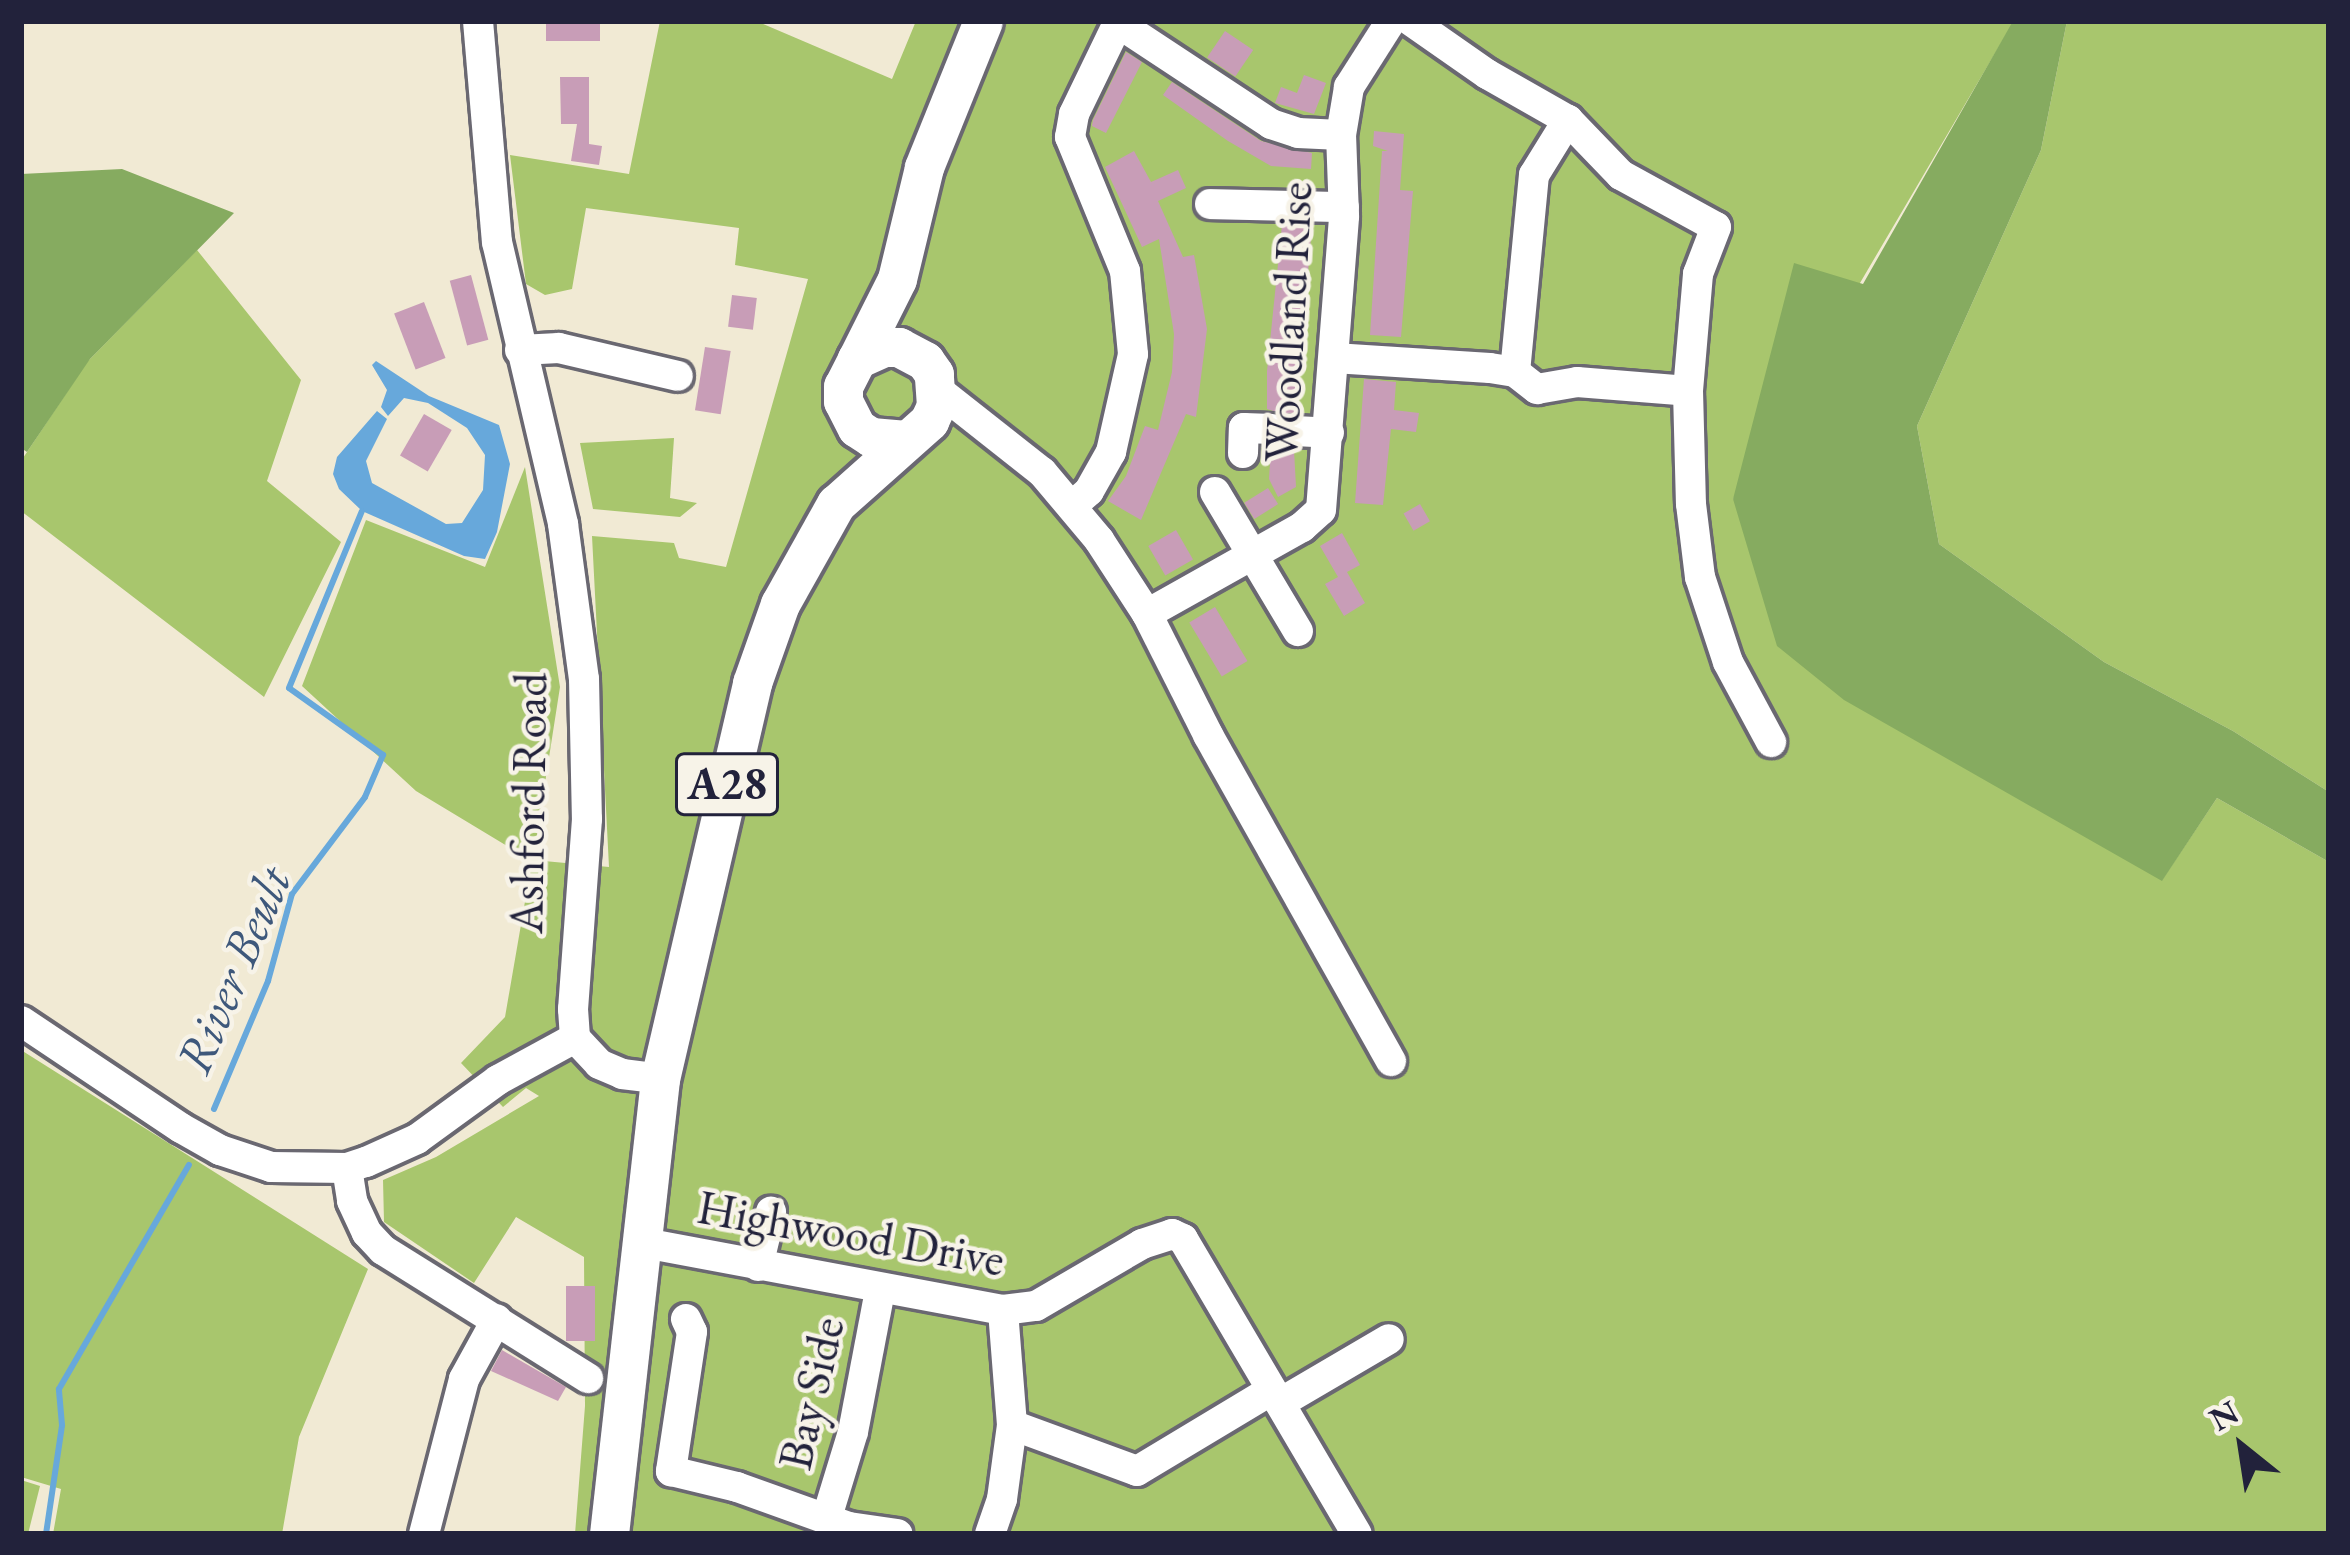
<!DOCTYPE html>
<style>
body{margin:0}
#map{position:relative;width:2350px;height:1555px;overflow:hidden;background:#f1ead4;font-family:"EB Garamond",serif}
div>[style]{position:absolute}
.green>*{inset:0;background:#a8c66d}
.forest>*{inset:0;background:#86ab60}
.water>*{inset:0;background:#67a8db}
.stream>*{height:6px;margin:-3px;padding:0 3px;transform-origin:3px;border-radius:3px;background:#67a8db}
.building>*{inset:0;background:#c89db7;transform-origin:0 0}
.roads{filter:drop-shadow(3px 0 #6a6871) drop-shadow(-3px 0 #6a6871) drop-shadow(0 3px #6a6871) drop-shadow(0 -3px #6a6871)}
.minor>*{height:30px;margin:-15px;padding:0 15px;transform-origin:15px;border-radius:15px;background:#fff}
.major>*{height:39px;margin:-19.5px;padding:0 19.5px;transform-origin:19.5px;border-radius:19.5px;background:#fff}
span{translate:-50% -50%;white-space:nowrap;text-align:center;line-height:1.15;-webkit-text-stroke:9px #f7f3e8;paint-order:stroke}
.shield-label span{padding:3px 9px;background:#f7f3e8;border:3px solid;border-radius:9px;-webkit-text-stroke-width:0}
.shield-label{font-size:45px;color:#22223b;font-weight:700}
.street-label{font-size:48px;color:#22223b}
.water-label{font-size:51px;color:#3e587b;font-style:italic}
.frame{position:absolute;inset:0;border:24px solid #22223b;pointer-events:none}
.north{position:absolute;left:2182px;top:1387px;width:120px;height:120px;-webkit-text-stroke:9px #f7f3e8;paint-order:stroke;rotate:330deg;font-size:33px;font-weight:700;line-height:48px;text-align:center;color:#22223b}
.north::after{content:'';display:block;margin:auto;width:42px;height:54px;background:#22223b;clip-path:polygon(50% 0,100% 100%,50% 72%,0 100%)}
</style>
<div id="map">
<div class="green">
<div style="clip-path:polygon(660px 21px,756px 21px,892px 79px,916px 21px,2014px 21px,1733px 499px,2162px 880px,2217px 798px,2329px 862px,2329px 1534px,575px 1534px,585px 1406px,584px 1257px,516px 1217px,474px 1283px,384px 1222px,383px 1180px,436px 1157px,539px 1096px,526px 1088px,503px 1107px,461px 1063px,505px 1017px,532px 861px,416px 791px,302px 686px,366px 520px,485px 567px,525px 467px,560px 687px,533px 860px,609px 867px,592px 536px,674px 543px,679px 558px,726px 567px,808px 279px,735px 265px,739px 228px,586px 208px,572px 289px,545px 295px,526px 284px,510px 155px,629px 174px)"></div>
<div style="clip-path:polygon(2067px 21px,2329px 21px,2329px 792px,2233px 731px,2104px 662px,1939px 544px,1917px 426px,2041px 150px)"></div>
<div style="clip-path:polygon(197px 250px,301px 380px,267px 481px,341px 542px,264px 697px,21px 511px,21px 461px,87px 362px)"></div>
<div style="clip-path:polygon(674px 438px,670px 498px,697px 503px,680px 517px,593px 509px,580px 443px)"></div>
<div style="clip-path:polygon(21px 1050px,368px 1269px,299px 1437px,282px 1534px,53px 1534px,61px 1489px,21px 1477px)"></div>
<div style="clip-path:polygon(21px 1480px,40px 1486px,28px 1534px,21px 1534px)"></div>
</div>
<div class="forest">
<div style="clip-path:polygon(2013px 21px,2067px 21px,2041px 150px,1917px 426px,1939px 544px,2104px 662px,2233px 731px,2329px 792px,2329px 862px,2217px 798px,2162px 881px,1844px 700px,1777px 646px,1733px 499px,1794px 263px,1863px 284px)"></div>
<div style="clip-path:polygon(122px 169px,234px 213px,90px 359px,27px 452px,21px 448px,21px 174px)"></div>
</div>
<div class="water">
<div style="clip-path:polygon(376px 361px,429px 396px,499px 425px,510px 464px,497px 532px,485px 559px,464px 556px,362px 511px,339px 489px,333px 474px,337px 457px,377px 411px,387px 419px,366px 461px,372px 483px,446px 524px,462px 523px,483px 490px,485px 455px,467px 428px,428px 403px,404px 398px,388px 416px,381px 407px,387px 390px,372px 365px)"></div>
</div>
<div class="stream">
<div style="left:214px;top:1109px;width:139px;rotate:-67.1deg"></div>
<div style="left:268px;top:981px;width:90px;rotate:-74.6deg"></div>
<div style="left:292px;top:894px;width:121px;rotate:-53deg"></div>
<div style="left:365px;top:797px;width:46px;rotate:-66.8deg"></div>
<div style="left:383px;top:755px;width:115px;rotate:-144.5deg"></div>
<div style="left:289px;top:688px;width:191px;rotate:-67.6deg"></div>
<div style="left:46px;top:1534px;width:110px;rotate:-81.6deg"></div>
<div style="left:62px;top:1425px;width:36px;rotate:-95deg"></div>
<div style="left:59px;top:1389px;width:259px;rotate:-59.9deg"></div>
</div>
<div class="building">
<div style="left:546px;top:21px;width:54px;height:20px"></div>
<div style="left:1225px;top:31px;width:34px;height:32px;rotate:34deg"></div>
<div style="clip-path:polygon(1126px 52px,1142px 62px,1106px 133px,1092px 126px,1093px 120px)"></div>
<div style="clip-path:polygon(1304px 75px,1326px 83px,1314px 114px,1275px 103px,1281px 87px,1297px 93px)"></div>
<div style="clip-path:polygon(560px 77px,589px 77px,589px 144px,602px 146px,599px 165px,571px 161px,577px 124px,561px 124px)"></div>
<div style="clip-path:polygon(1172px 82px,1261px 141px,1312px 153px,1311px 169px,1271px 166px,1228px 141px,1163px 95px)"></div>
<div style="clip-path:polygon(1374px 131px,1404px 134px,1400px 190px,1413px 191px,1401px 337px,1370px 335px,1382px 151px,1388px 151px,1373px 146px)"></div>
<div style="clip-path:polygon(1134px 151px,1151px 182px,1178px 170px,1186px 188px,1158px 201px,1183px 257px,1194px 255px,1207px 329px,1196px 417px,1186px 414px,1141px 520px,1108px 501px,1126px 476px,1145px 426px,1158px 430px,1172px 372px,1174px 334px,1159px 239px,1142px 247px,1105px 167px)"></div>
<div style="clip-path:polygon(1282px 225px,1312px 226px,1296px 412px,1285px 415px,1267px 409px,1267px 371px)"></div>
<div style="left:471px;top:275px;width:67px;height:22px;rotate:75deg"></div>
<div style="left:732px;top:295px;width:25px;height:32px;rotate:7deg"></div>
<div style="left:424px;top:302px;width:60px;height:32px;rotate:69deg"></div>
<div style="left:705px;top:347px;width:26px;height:64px;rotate:9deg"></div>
<div style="clip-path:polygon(1364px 379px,1396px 382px,1394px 410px,1419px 413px,1416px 432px,1391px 429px,1383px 505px,1355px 503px)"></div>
<div style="left:424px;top:414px;width:32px;height:48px;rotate:30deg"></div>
<div style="clip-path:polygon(1282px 445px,1294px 450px,1296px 487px,1278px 497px,1269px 479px,1271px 448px)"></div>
<div style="left:1268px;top:488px;width:19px;height:28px;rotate:58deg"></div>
<div style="left:1420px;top:504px;width:20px;height:19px;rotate:60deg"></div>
<div style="left:1176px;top:530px;width:34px;height:32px;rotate:60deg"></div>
<div style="clip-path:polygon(1342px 533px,1360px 565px,1347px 572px,1365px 603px,1344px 616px,1325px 584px,1338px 577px,1320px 546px)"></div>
<div style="left:1215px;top:607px;width:63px;height:30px;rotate:59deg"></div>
<div style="left:566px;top:1286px;width:29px;height:55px"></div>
<div style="clip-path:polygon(502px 1350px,566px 1387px,558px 1401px,491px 1371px)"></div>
</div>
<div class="roads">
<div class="minor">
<div style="left:478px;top:21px;width:222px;rotate:85.1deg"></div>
<div style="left:497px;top:242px;width:290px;rotate:76.8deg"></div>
<div style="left:563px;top:524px;width:156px;rotate:82.3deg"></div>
<div style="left:584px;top:679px;width:140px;rotate:88.8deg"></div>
<div style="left:587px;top:819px;width:191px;rotate:94.2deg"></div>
<div style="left:573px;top:1009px;width:29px;rotate:86deg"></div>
<div style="left:575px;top:1038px;width:35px;rotate:47deg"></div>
<div style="left:599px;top:1064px;width:25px;rotate:23deg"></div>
<div style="left:622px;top:1074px;width:38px;rotate:7deg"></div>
<div style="left:1411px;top:21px;width:93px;rotate:34.9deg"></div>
<div style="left:1487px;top:74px;width:93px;rotate:29.6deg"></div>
<div style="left:1568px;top:120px;width:76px;rotate:46.1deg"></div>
<div style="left:1621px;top:175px;width:108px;rotate:28.7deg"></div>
<div style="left:1716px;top:227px;width:50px;rotate:111deg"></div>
<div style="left:1698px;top:274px;width:117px;rotate:94.9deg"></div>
<div style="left:1688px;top:391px;width:113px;rotate:88.5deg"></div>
<div style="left:1691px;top:504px;width:74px;rotate:83deg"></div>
<div style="left:1700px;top:577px;width:89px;rotate:71.8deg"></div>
<div style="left:1728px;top:662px;width:91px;rotate:61.7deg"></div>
<div style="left:1118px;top:23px;width:183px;rotate:33.4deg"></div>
<div style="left:1271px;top:124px;width:28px;rotate:18deg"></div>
<div style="left:1298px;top:133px;width:43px;rotate:2.7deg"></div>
<div style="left:1210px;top:204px;width:134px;rotate:1.3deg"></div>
<div style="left:520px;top:350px;width:39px;rotate:-3deg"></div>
<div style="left:559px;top:348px;width:122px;rotate:13.2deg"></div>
<div style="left:1334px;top:358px;width:156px;rotate:3.7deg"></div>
<div style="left:1490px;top:368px;width:25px;rotate:9deg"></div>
<div style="left:1515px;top:372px;width:28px;rotate:38deg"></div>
<div style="left:1537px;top:389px;width:41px;rotate:-9.9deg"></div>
<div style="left:1577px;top:382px;width:111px;rotate:4.6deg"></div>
<div style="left:1515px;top:372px;width:198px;rotate:-84.5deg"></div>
<div style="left:1534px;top:175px;width:65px;rotate:-58.3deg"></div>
<div style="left:938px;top:390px;width:132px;rotate:38.3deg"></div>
<div style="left:1042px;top:472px;width:89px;rotate:50deg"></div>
<div style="left:1099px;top:540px;width:88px;rotate:57deg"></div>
<div style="left:1147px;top:614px;width:136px;rotate:63.2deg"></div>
<div style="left:1208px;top:735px;width:374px;rotate:60.7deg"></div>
<div style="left:1295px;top:431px;width:34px;rotate:3deg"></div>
<div style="left:1243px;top:453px;width:25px;rotate:-88deg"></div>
<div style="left:1244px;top:428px;width:28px;rotate:2deg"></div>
<div style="left:1215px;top:492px;width:162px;rotate:59.2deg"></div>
<div style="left:1073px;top:505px;width:21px;rotate:-41deg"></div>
<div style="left:1089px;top:491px;width:45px;rotate:-60.6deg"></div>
<div style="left:1111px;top:452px;width:100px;rotate:-77.3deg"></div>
<div style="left:1133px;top:354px;width:83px;rotate:-95.5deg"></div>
<div style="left:1125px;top:271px;width:145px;rotate:-112.3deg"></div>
<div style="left:1070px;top:137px;width:23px;rotate:-80deg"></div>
<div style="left:1074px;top:114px;width:103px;rotate:-64.2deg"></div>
<div style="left:1147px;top:614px;width:178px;rotate:-29.3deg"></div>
<div style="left:1302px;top:527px;width:25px;rotate:-42deg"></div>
<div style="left:1321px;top:510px;width:295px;rotate:-85.5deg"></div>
<div style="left:1344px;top:216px;width:81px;rotate:-92.1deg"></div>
<div style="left:1341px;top:135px;width:49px;rotate:-80.5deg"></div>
<div style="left:1349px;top:87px;width:78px;rotate:-57.5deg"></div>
<div style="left:21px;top:1021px;width:192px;rotate:33.8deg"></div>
<div style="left:181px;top:1128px;width:45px;rotate:29.4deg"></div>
<div style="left:220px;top:1150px;width:54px;rotate:18.4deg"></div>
<div style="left:271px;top:1167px;width:76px;rotate:0.8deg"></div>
<div style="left:347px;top:1168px;width:20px;rotate:-18deg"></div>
<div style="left:366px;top:1162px;width:56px;rotate:-24.3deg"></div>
<div style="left:417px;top:1139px;width:100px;rotate:-36.1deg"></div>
<div style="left:498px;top:1080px;width:88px;rotate:-28.6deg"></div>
<div style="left:347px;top:1168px;width:33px;rotate:81deg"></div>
<div style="left:352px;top:1201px;width:35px;rotate:65deg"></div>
<div style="left:367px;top:1233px;width:23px;rotate:47deg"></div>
<div style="left:383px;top:1250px;width:242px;rotate:32deg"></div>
<div style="left:639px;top:1242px;width:370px;rotate:10.6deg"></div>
<div style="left:1003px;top:1310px;width:33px;rotate:-7deg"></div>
<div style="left:1036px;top:1306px;width:123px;rotate:-30.3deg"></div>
<div style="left:1142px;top:1244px;width:32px;rotate:-18deg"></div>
<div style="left:1172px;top:1234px;width:12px;rotate:24deg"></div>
<div style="left:1183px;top:1239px;width:342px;rotate:59.5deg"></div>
<div style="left:758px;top:1266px;width:56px;rotate:-76.5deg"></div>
<div style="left:686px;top:1319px;width:14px;rotate:65deg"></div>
<div style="left:692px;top:1332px;width:141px;rotate:98.6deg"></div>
<div style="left:671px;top:1471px;width:68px;rotate:13.6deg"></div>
<div style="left:737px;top:1487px;width:119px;rotate:19.7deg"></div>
<div style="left:849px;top:1527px;width:49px;rotate:8.3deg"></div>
<div style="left:1280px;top:1403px;width:126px;rotate:-30.4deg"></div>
<div style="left:1012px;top:1425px;width:133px;rotate:20.2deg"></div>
<div style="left:1137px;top:1471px;width:157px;rotate:-31deg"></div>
<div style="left:827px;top:1517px;width:89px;rotate:-73deg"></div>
<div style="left:853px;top:1432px;width:145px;rotate:-79.2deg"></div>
<div style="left:424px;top:1534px;width:160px;rotate:-75.5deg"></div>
<div style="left:464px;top:1379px;width:68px;rotate:-61.2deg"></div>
<div style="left:990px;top:1534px;width:37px;rotate:-71deg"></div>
<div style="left:1002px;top:1499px;width:75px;rotate:-82.3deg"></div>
<div style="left:1012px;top:1425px;width:115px;rotate:-94.5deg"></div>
</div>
<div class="major">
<div style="left:857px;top:359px;width:89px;rotate:-63.4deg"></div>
<div style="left:897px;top:279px;width:115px;rotate:-76.4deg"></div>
<div style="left:924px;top:167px;width:157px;rotate:-68deg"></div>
<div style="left:609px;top:1534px;width:458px;rotate:-83.6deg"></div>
<div style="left:660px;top:1079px;width:407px;rotate:-76.9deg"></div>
<div style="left:752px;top:683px;width:84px;rotate:-70.5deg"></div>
<div style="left:780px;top:604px;width:115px;rotate:-60.8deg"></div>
<div style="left:836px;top:504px;width:125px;rotate:-41.7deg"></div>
<div style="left:929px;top:421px;width:17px;rotate:-65deg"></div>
<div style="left:936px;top:406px;width:32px;rotate:-94deg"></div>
<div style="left:934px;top:374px;width:16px;rotate:-125deg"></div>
<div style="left:925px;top:361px;width:30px;rotate:-152deg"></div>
<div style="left:899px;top:347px;width:15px;rotate:180deg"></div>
<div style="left:884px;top:347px;width:30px;rotate:156deg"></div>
<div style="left:857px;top:359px;width:30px;rotate:117deg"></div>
<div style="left:843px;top:386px;width:15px;rotate:90deg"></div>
<div style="left:843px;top:401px;width:30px;rotate:63deg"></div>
<div style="left:857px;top:428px;width:17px;rotate:33deg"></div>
<div style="left:871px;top:437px;width:32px;rotate:5deg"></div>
</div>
</div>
<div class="shield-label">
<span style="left:727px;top:784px">A28</span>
</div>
<div class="street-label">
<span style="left:1288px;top:322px;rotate:-87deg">Woodland Rise</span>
<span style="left:528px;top:803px;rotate:-89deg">Ashford Road</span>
<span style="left:851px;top:1233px;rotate:10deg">Highwood Drive</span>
<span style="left:811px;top:1393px;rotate:-77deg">Bay Side</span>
</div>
<div class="water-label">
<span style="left:233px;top:970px;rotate:-67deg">River Beult</span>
</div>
<div class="frame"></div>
<div class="north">N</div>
</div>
